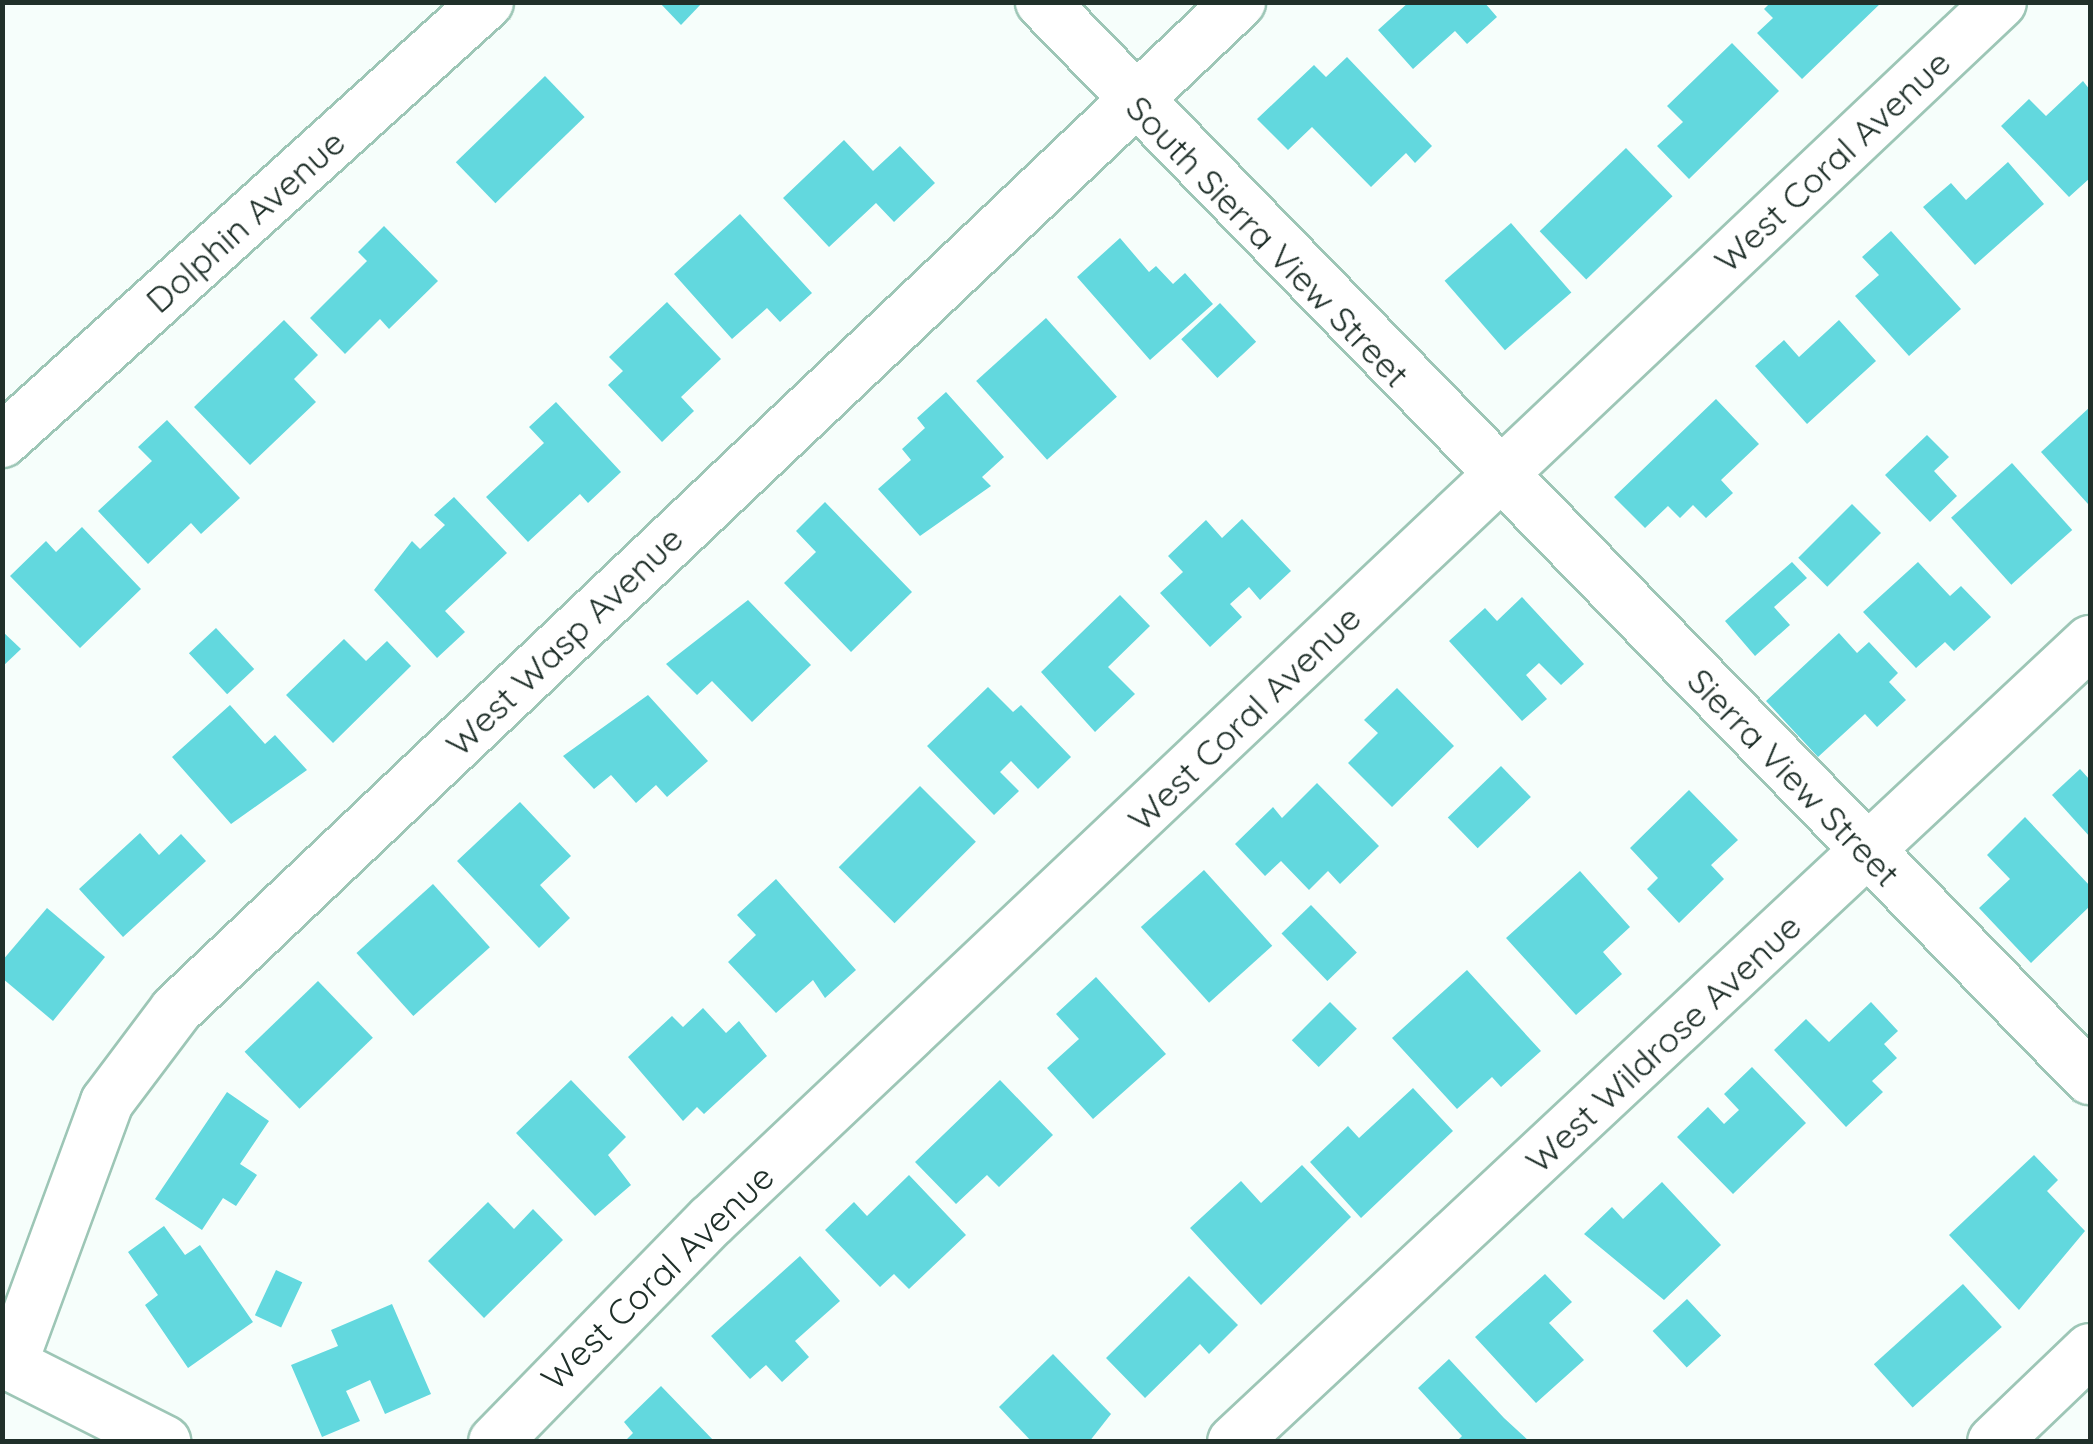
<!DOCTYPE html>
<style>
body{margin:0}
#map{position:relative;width:2093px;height:1444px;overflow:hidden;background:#f6fefb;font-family:Quicksand,sans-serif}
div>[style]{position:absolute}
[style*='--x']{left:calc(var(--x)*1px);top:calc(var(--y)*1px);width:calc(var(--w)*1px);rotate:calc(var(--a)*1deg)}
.building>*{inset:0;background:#62d8de;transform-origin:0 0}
.roads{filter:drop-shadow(2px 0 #9dc6b6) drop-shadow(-2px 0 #9dc6b6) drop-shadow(0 2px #9dc6b6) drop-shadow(0 -2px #9dc6b6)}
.minor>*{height:52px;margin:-26px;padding:0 26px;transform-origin:26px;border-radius:26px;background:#fff}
span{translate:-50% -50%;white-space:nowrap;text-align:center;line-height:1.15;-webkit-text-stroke:10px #fff;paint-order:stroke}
.street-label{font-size:35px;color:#20302a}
.frame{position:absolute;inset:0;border:5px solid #20302a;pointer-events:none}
</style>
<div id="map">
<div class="building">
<i style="clip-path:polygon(659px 2px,703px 2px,681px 25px)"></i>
<i style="clip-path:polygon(1409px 2px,1484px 2px,1497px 17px,1467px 44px,1455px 31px,1413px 69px,1378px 30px)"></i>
<i style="clip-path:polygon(1771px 2px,1882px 2px,1802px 79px,1757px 33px,1773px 18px,1764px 9px)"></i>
<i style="clip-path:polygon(1732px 43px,1779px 91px,1689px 179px,1657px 146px,1683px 122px,1667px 106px)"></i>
<i style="clip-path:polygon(1347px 57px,1432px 146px,1415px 163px,1406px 153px,1371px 187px,1312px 127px,1288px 150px,1257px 119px,1314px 65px,1326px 77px)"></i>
<i style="left:545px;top:76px;width:57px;height:124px;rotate:46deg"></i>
<i style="clip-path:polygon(2083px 81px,2090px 90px,2090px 178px,2069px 197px,2001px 126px,2029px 99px,2046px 116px)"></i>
<i style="clip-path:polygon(844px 140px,873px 171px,900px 146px,935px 183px,894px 222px,876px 203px,829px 247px,783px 198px)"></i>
<i style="left:1626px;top:148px;width:67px;height:120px;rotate:46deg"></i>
<i style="clip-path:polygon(2008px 162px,2044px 204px,1975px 265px,1923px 207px,1951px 183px,1966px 200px)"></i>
<i style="clip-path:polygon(740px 214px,812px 293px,780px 322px,767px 308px,732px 339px,674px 274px)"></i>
<i style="left:1511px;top:223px;width:92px;height:88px;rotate:49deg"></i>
<i style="clip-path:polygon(384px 226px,438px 281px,389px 329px,380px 319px,345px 354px,310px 318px,367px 261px,358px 252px)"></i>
<i style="clip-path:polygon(1891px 231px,1961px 309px,1909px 356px,1855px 296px,1879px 275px,1862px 257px)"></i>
<i style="clip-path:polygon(1120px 238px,1149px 272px,1156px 266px,1173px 284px,1185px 273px,1213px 304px,1150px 360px,1077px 277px)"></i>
<i style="clip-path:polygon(667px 302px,721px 359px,681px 397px,694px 411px,662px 442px,608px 385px,623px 371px,609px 357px)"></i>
<i style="left:1220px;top:303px;width:53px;height:53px;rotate:47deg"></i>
<i style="left:1046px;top:318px;width:106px;height:94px;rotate:48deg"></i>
<i style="clip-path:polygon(284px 320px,318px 355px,294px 379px,316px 402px,250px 465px,194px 407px)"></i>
<i style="clip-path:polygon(1839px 320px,1876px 361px,1807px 424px,1755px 366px,1784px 340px,1799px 357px)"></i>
<i style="clip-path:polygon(946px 392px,1004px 457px,982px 477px,991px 486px,920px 536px,878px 489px,911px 460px,902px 449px,925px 428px,917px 418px)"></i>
<i style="clip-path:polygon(1716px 399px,1759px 444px,1721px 480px,1733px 493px,1706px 518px,1693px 505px,1680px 518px,1668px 506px,1645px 528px,1614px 497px)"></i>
<i style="clip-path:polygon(556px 402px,621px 472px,588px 503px,580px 494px,528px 542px,486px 497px,544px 443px,529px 427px)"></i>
<i style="clip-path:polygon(2090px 407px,2090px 501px,2088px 504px,2041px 452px)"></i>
<i style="clip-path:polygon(167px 420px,240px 498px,201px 534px,191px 523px,148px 564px,98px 511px,152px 461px,138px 447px)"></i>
<i style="clip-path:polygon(1927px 435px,1949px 457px,1934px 471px,1957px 496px,1930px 522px,1885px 475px)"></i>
<i style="left:2012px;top:463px;width:90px;height:82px;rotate:48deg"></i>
<i style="clip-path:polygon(454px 497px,507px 553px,445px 611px,465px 632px,437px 658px,374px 590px,412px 541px,420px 549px,445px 525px,434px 515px)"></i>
<i style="clip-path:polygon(825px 502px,912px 592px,851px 652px,784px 583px,816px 552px,796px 531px)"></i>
<i style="left:1852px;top:504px;width:41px;height:76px;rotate:45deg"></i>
<i style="clip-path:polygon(1242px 519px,1291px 571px,1260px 600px,1249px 587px,1230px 604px,1242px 617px,1210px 647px,1160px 593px,1183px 572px,1168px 556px,1206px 520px,1222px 538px)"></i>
<i style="clip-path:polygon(82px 527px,141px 589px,80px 648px,10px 576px,46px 541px,56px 552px)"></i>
<i style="clip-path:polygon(1792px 562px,1807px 578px,1774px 607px,1790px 625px,1755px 656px,1725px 621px)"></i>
<i style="clip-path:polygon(1918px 562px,1950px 596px,1961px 586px,1991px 617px,1954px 651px,1945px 642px,1916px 668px,1863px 612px)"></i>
<i style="clip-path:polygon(1120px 595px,1150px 626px,1108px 667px,1135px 694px,1095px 732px,1041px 672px)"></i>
<i style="clip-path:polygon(1522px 597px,1584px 664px,1561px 685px,1539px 663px,1526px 675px,1547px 699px,1522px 721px,1449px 641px,1485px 608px,1497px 621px)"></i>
<i style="clip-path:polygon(748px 600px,811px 665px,752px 722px,712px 681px,697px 695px,666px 664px)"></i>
<i style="left:216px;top:628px;width:56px;height:37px;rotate:47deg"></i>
<i style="clip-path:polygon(2px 631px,21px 649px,2px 667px)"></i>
<i style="clip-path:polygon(1839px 633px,1857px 653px,1869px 642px,1898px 673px,1889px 682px,1906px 700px,1877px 727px,1865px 714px,1818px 757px,1766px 701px)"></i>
<i style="clip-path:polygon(344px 639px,366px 661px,387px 641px,411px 666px,333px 743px,286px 695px)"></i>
<i style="clip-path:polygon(988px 687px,1013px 712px,1021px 705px,1071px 757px,1038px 789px,1011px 761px,1000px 772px,1019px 791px,994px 815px,927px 746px)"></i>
<i style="clip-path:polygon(1397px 688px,1454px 746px,1392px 807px,1348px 763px,1378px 733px,1364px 720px)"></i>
<i style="clip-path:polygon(648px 695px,708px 761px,667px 797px,656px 785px,636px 803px,611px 775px,594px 789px,563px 756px)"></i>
<i style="clip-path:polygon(230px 705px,265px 744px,275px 735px,307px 770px,231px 824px,172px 757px)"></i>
<i style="left:1501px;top:766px;width:43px;height:74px;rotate:46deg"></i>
<i style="clip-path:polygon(2080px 769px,2090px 780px,2090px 837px,2052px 795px)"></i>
<i style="clip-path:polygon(1317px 783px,1379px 846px,1340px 884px,1328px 871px,1309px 890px,1281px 861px,1265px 876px,1235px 844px,1273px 807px,1282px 818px)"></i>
<i style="left:920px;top:786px;width:79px;height:115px;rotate:45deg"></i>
<i style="clip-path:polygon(1689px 790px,1738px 840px,1711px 865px,1724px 879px,1679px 923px,1647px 889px,1658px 878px,1630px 848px)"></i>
<i style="clip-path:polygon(520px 802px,571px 856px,540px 885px,570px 918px,539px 948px,457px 861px)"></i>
<i style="clip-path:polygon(2025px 817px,2090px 886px,2090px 906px,2031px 963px,1979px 908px,2010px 879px,1987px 855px)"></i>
<i style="clip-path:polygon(140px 833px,159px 855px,181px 834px,206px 861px,123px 937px,79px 889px)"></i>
<i style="left:1204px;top:870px;width:102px;height:85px;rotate:48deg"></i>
<i style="clip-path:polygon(1580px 871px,1630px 927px,1603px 952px,1622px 974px,1576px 1015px,1506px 938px)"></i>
<i style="clip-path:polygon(776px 879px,856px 970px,825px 998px,813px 980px,776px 1013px,728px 962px,756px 935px,737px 915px)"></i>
<i style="left:433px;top:884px;width:85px;height:103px;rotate:48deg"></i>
<i style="left:1311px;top:905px;width:66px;height:41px;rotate:46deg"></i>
<i style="clip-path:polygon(47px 908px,105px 957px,53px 1021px,2px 978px,2px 961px)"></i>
<i style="clip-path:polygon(1467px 970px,1541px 1051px,1501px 1087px,1492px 1077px,1457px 1109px,1392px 1038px)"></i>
<i style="clip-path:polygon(1096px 977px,1166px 1054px,1093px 1119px,1047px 1068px,1079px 1039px,1056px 1014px)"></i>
<i style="left:318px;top:981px;width:79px;height:102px;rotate:46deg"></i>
<i style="left:1330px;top:1002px;width:38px;height:54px;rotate:45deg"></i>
<i style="clip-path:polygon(1871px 1002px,1898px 1031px,1884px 1044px,1897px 1058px,1872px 1081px,1883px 1092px,1846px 1127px,1774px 1050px,1806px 1019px,1829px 1042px)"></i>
<i style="clip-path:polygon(703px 1008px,726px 1033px,739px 1021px,767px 1056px,704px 1114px,697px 1107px,683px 1121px,628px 1057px,672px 1016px,683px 1027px)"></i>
<i style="clip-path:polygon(1752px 1067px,1806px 1123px,1733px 1194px,1677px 1137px,1708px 1107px,1724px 1124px,1739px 1110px,1724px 1094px)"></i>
<i style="clip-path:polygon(571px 1080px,626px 1137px,608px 1155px,631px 1185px,595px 1216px,516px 1133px)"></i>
<i style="clip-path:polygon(1000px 1080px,1053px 1135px,999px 1187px,987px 1175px,956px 1204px,915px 1162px)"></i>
<i style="clip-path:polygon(1413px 1088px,1453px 1131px,1361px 1218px,1310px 1162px,1348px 1126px,1359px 1138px)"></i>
<i style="clip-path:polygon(227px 1092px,269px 1121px,240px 1164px,257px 1175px,236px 1206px,223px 1198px,202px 1230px,155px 1199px)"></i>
<i style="clip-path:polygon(2034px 1155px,2058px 1180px,2047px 1191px,2085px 1231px,2019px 1310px,1949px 1235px)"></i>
<i style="clip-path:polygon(1302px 1165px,1351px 1217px,1261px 1305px,1190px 1228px,1241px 1181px,1261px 1203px)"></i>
<i style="clip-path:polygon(909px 1175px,966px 1235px,909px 1289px,894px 1274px,880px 1287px,825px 1230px,854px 1202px,867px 1216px)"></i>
<i style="clip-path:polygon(1662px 1182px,1721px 1245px,1664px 1300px,1584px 1234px,1612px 1207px,1623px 1219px)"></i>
<i style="clip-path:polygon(488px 1202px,514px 1229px,533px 1209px,563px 1240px,484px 1318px,428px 1261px)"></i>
<i style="clip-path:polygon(164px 1226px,185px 1255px,200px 1245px,253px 1322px,188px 1368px,145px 1305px,158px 1295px,128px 1252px)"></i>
<i style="clip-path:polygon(800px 1256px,840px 1301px,795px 1341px,809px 1357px,782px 1382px,766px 1365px,750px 1379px,711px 1336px)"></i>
<i style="left:276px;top:1270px;width:29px;height:50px;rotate:25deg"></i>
<i style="clip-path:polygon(1545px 1274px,1572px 1302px,1549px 1323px,1584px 1360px,1536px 1403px,1475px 1337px)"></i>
<i style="clip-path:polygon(1189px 1276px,1238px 1325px,1209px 1354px,1200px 1344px,1145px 1398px,1106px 1358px)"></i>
<i style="left:1963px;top:1284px;width:58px;height:120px;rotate:48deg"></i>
<i style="left:1687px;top:1299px;width:50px;height:47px;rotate:47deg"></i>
<i style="clip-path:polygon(392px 1304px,431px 1394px,385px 1414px,370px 1380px,346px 1391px,360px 1421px,322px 1437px,291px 1365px,338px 1346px,331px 1330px)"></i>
<i style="clip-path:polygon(1053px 1354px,1111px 1414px,1089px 1442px,1032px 1442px,999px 1407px)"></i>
<i style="clip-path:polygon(1449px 1359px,1504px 1418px,1530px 1442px,1456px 1442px,1462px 1436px,1418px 1388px)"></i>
<i style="clip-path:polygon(661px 1386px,715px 1442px,624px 1442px,633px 1433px,624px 1422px)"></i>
</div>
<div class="roads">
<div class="minor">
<i style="--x:1042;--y:2;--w:1502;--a:45.76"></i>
<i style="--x:2;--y:441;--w:654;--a:-42.15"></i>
<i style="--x:2;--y:1360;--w:182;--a:26.8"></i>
<i style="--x:11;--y:1363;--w:278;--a:-69.8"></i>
<i style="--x:107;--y:1102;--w:115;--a:-53.1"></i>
<i style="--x:176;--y:1010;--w:1465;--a:-43.48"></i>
<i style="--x:495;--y:1442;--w:309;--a:-45.7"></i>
<i style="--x:711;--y:1221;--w:1774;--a:-43.4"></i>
<i style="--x:1234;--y:1442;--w:1172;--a:-43.06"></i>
<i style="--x:1994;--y:1442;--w:133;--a:-43.8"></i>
</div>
</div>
<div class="street-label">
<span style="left:1832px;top:161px;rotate:-43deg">West Coral Avenue</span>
<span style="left:245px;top:221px;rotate:-42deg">Dolphin Avenue</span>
<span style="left:1268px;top:241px;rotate:46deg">South Sierra View Street</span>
<span style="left:564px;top:641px;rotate:-44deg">West Wasp Avenue</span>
<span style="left:1244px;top:718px;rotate:-44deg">West Coral Avenue</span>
<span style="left:1794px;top:777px;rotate:46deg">Sierra View Street</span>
<span style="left:1663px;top:1043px;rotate:-43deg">West Wildrose Avenue</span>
<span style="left:657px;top:1277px;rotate:-44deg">West Coral Avenue</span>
</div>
<div class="frame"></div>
</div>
